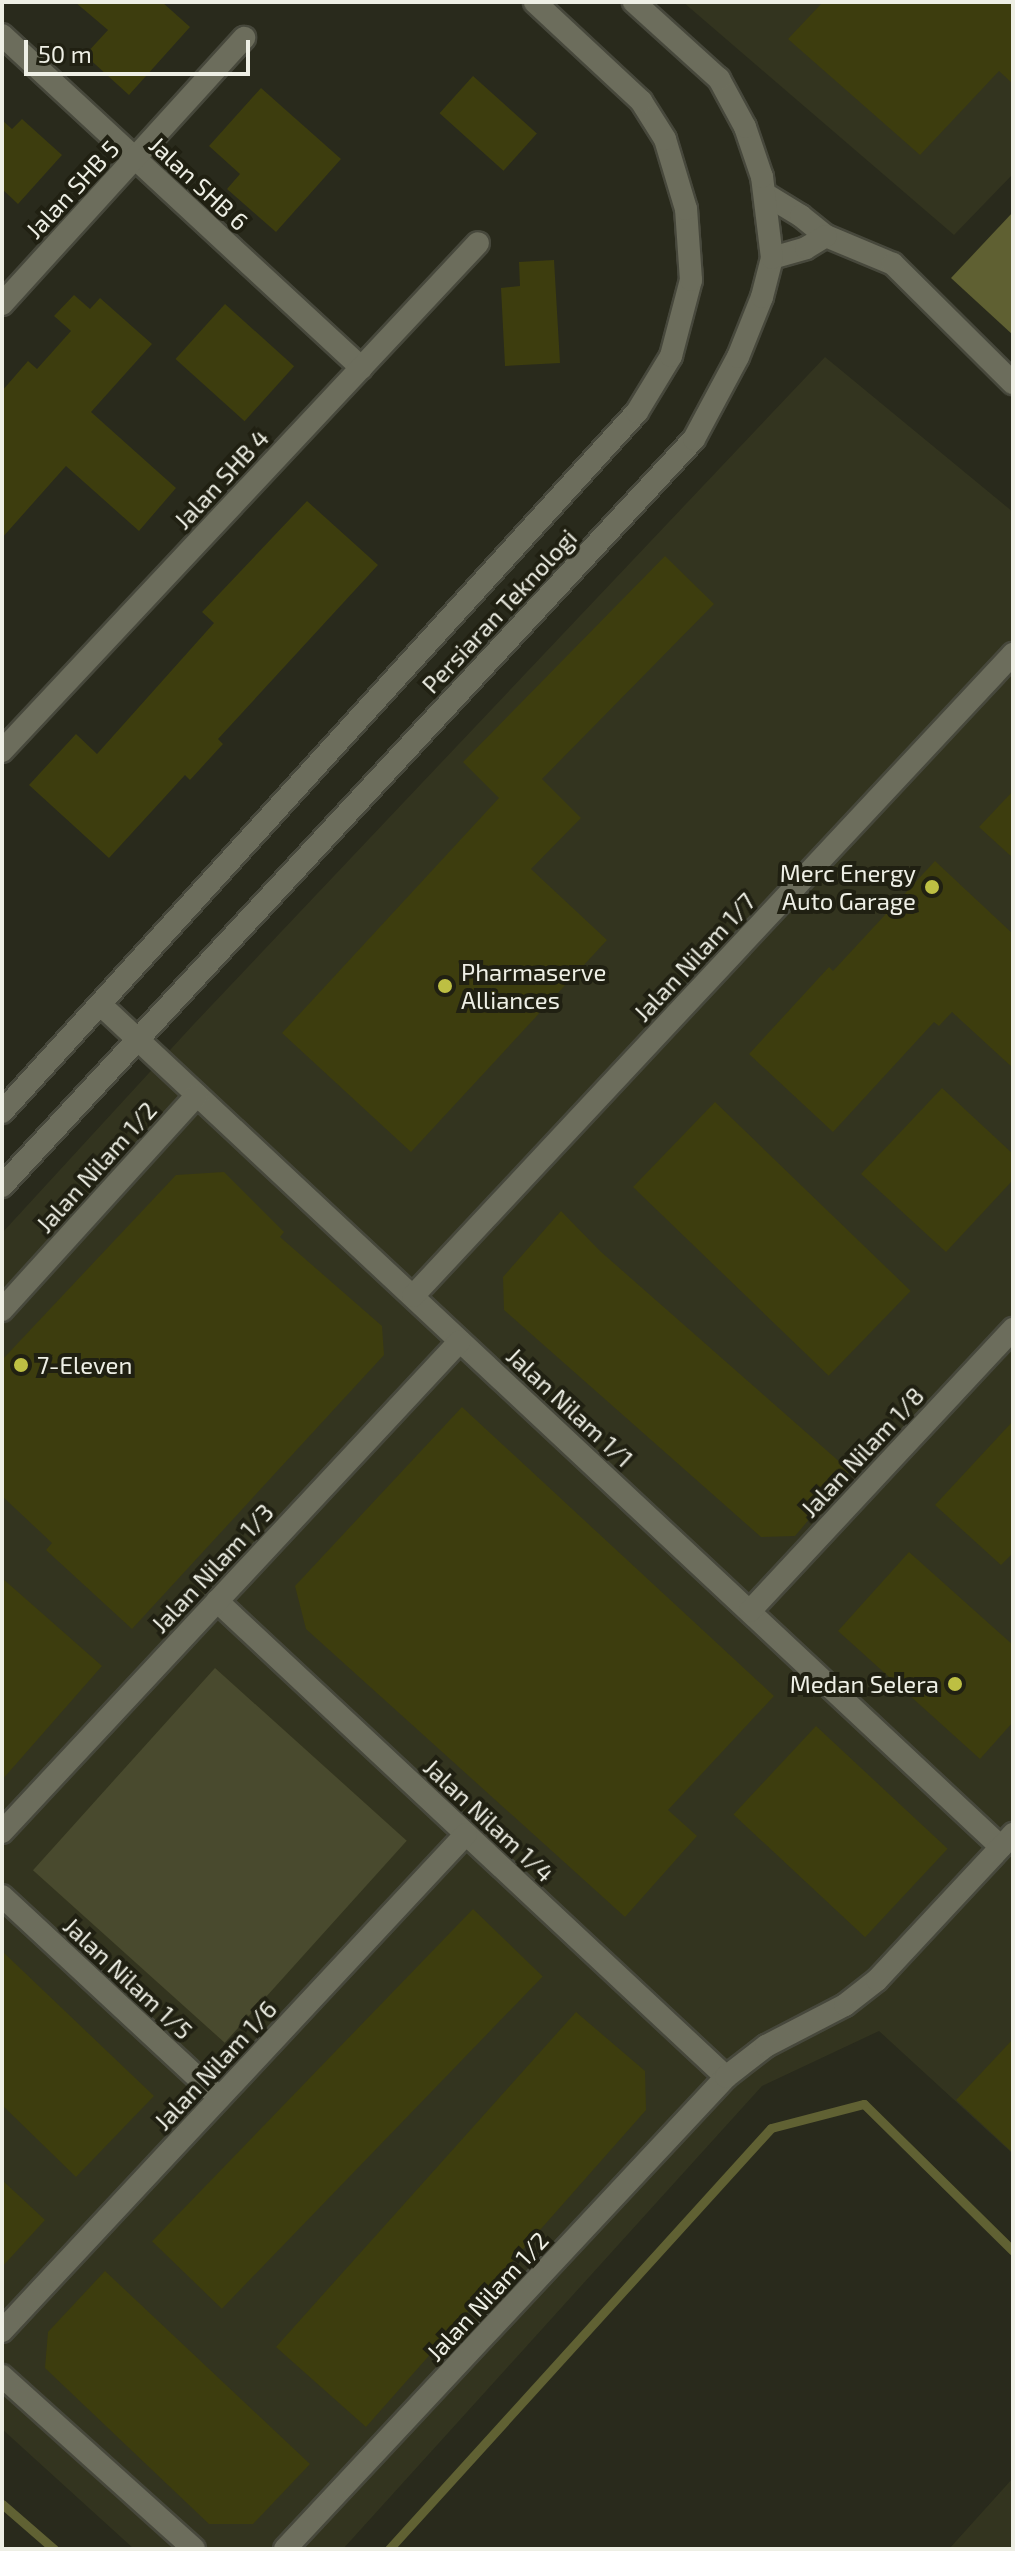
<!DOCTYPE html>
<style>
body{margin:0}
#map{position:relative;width:1015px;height:2551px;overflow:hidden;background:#292a1c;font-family:"Exo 2",sans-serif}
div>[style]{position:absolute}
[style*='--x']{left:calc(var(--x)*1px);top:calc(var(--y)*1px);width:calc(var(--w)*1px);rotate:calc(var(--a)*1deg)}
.built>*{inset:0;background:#33341f}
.green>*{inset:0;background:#494a2e;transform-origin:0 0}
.forest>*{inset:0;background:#5f6032}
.stream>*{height:9px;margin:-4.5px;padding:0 4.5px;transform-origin:4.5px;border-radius:4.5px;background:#606133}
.building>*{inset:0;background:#3d3d0e;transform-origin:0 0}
.roads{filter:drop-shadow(2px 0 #47483c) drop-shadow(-2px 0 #47483c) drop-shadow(0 2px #47483c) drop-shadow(0 -2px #47483c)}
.minor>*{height:22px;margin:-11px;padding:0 11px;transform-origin:11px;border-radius:11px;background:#6c6d5c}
.secondary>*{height:22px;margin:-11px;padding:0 11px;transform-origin:11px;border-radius:11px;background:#6c6d5c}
.dots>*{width:22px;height:22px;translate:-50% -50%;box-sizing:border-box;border:4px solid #202012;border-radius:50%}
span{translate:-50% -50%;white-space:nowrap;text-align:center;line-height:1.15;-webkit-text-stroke:8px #202012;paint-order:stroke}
.street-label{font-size:24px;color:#eeefe5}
.poi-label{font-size:24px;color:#eeefe5}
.right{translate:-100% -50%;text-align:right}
.left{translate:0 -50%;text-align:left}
.frame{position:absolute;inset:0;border:4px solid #eeefe5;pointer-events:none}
.scale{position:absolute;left:24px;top:40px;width:226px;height:36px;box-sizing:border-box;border:4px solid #eeefe5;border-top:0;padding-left:10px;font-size:24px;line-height:28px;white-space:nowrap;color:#eeefe5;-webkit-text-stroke:6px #202012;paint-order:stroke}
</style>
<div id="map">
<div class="built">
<i style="clip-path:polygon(683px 2px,1013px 2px,1013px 174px,954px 235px)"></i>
<i style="clip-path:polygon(825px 357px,1013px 512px,1013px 2154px,879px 2031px,762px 2086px,343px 2549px,134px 2549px,2px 2429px,2px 1233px,193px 1025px)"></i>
<i style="clip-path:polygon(1013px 2478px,1013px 2549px,949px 2549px)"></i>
</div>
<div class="green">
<i style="left:215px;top:1668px;width:258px;height:272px;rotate:42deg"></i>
</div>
<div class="forest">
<i style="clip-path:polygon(1013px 212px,1013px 335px,951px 278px)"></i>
</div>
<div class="stream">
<i style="--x:2;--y:2504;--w:69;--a:40.9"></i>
<i style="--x:389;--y:2549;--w:568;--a:-47.78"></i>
<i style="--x:771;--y:2128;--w:96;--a:-14.5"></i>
<i style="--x:864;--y:2104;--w:209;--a:44.6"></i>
</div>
<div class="building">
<i style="clip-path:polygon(75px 2px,162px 2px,190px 27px,129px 95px,85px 55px,108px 30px)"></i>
<i style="clip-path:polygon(823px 2px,1013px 2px,1013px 84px,999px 71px,920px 155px,788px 39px)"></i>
<i style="left:473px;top:76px;width:86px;height:50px;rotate:42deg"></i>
<i style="clip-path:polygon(261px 88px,341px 159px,276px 232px,227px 189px,240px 174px,209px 146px)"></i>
<i style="clip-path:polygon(22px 119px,62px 155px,18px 204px,2px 189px,2px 120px,12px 129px)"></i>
<i style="clip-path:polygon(554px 260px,560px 363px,505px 366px,501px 288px,520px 286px,519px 262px)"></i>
<i style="clip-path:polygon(74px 295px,90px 309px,100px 298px,152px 344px,91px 412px,176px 488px,139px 531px,66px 466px,2px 538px,2px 391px,28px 361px,37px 369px,71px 331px,54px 316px)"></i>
<i style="left:225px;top:304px;width:93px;height:74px;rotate:42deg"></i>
<i style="clip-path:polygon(307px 501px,378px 565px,218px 739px,223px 744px,190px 780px,185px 775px,109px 858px,29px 785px,76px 734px,97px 754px,214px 623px,202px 612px)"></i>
<i style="clip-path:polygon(665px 556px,714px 604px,542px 779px,581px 818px,531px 869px,607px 940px,411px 1152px,282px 1033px,499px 798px,463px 762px)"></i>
<i style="clip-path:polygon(1013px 791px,1013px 858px,979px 827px)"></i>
<i style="clip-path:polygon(935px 861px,1013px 934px,1013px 1068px,952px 1012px,939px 1026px,934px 1022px,833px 1132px,749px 1054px,829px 967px,833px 971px)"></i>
<i style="clip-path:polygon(942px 1088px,1013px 1154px,1013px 1180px,946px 1252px,861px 1174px)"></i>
<i style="left:715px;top:1102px;width:272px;height:118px;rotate:44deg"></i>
<i style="clip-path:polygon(224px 1172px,284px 1232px,280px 1237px,382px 1326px,384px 1355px,132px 1629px,46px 1550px,52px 1543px,2px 1496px,2px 1360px,176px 1175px)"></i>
<i style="clip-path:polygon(561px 1211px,600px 1251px,850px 1471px,795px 1536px,761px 1537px,504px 1310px,503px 1277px)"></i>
<i style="clip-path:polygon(462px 1407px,774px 1696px,668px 1810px,697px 1836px,625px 1917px,306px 1629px,295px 1586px)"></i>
<i style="clip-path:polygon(1013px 1421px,1013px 1553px,1001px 1565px,935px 1505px)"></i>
<i style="clip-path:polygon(909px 1552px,1013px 1645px,1013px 1722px,980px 1759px,838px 1631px)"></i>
<i style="clip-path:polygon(2px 1578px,102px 1666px,2px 1780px)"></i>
<i style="left:816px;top:1726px;width:180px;height:121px;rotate:43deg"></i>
<i style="left:473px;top:1909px;width:97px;height:462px;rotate:44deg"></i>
<i style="clip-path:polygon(2px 1951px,154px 2096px,76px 2177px,2px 2105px)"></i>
<i style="clip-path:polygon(576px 2012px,645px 2071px,646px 2110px,366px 2427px,276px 2347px)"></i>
<i style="clip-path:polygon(1013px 2039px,1013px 2153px,956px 2100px)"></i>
<i style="clip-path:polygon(2px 2180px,45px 2220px,2px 2267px)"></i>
<i style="clip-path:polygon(105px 2271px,310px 2464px,253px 2524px,209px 2524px,45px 2368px,48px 2332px)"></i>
</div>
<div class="roads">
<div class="minor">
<i style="--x:2;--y:35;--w:490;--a:42.8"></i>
<i style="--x:765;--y:194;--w:42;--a:31.4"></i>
<i style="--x:801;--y:216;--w:32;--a:39"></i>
<i style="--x:826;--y:236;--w:73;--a:22.7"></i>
<i style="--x:893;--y:264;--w:169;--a:44.8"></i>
<i style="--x:772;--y:258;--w:35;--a:-16"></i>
<i style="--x:806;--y:248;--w:23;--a:-31"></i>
<i style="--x:2;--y:304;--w:360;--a:-47.7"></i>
<i style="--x:2;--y:751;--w:696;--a:-46.86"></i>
<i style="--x:102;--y:1006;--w:1231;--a:43.09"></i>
<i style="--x:413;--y:1296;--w:879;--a:-46.94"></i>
<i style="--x:2;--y:1310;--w:290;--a:-47.8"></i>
<i style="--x:217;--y:1601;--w:697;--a:43.08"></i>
<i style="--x:750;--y:1611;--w:386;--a:-47"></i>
<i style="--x:2;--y:1832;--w:671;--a:-46.99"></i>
<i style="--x:2;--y:1896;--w:296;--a:42.9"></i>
<i style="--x:2;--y:2331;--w:680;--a:-46.97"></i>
<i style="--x:2;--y:2376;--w:258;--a:42"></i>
<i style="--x:285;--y:2549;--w:646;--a:-46.94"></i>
<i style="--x:726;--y:2077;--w:51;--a:-37.8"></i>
<i style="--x:766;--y:2046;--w:89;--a:-27.4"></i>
<i style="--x:845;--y:2005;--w:41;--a:-38"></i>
<i style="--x:877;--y:1980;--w:200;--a:-47"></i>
</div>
<div class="secondary">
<i style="--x:2;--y:1112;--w:945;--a:-47.79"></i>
<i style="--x:637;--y:412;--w:66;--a:-58.7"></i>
<i style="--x:671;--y:356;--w:79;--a:-75.3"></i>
<i style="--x:691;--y:280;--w:71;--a:-94"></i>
<i style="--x:686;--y:209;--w:73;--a:-106.7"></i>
<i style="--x:665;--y:139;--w:45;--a:-122.3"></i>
<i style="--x:641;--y:101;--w:145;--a:-137"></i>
<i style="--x:2;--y:1186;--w:1018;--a:-47.19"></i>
<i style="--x:694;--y:439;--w:93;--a:-61.8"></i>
<i style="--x:738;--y:357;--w:65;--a:-68.2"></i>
<i style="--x:762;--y:297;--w:40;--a:-75.6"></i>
<i style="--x:772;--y:258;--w:82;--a:-97"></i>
<i style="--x:762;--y:177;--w:53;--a:-108.8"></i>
<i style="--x:745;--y:127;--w:55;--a:-118.4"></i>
<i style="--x:719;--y:79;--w:115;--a:-137.8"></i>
</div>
</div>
<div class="dots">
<i style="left:932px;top:887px;background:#bdbf43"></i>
<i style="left:445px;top:986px;background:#bdbf43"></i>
<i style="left:21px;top:1365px;background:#bdbf43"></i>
<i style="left:955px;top:1684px;background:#bdbf43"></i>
</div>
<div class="street-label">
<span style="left:199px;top:183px;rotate:43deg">Jalan SHB 6</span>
<span style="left:72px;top:189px;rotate:-47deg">Jalan SHB 5</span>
<span style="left:221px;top:479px;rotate:-47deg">Jalan SHB 4</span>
<span style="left:499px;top:611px;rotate:-47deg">Persiaran Teknologi</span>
<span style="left:694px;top:957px;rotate:-47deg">Jalan Nilam 1/7</span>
<span style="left:96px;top:1167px;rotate:-48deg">Jalan Nilam 1/2</span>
<span style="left:570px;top:1407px;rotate:43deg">Jalan Nilam 1/1</span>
<span style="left:862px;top:1452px;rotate:-47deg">Jalan Nilam 1/8</span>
<span style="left:212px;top:1568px;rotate:-47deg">Jalan Nilam 1/3</span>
<span style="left:489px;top:1820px;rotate:43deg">Jalan Nilam 1/4</span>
<span style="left:128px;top:1978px;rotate:43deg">Jalan Nilam 1/5</span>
<span style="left:215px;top:2065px;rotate:-47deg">Jalan Nilam 1/6</span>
<span style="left:487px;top:2296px;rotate:-47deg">Jalan Nilam 1/2</span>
</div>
<div class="poi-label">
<span class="right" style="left:916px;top:887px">Merc Energy<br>Auto Garage</span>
<span class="left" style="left:461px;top:986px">Pharmaserve<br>Alliances</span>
<span class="left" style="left:37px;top:1365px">7-Eleven</span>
<span class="right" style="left:939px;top:1684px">Medan Selera</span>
</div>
<div class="frame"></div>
<div class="scale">50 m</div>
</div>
